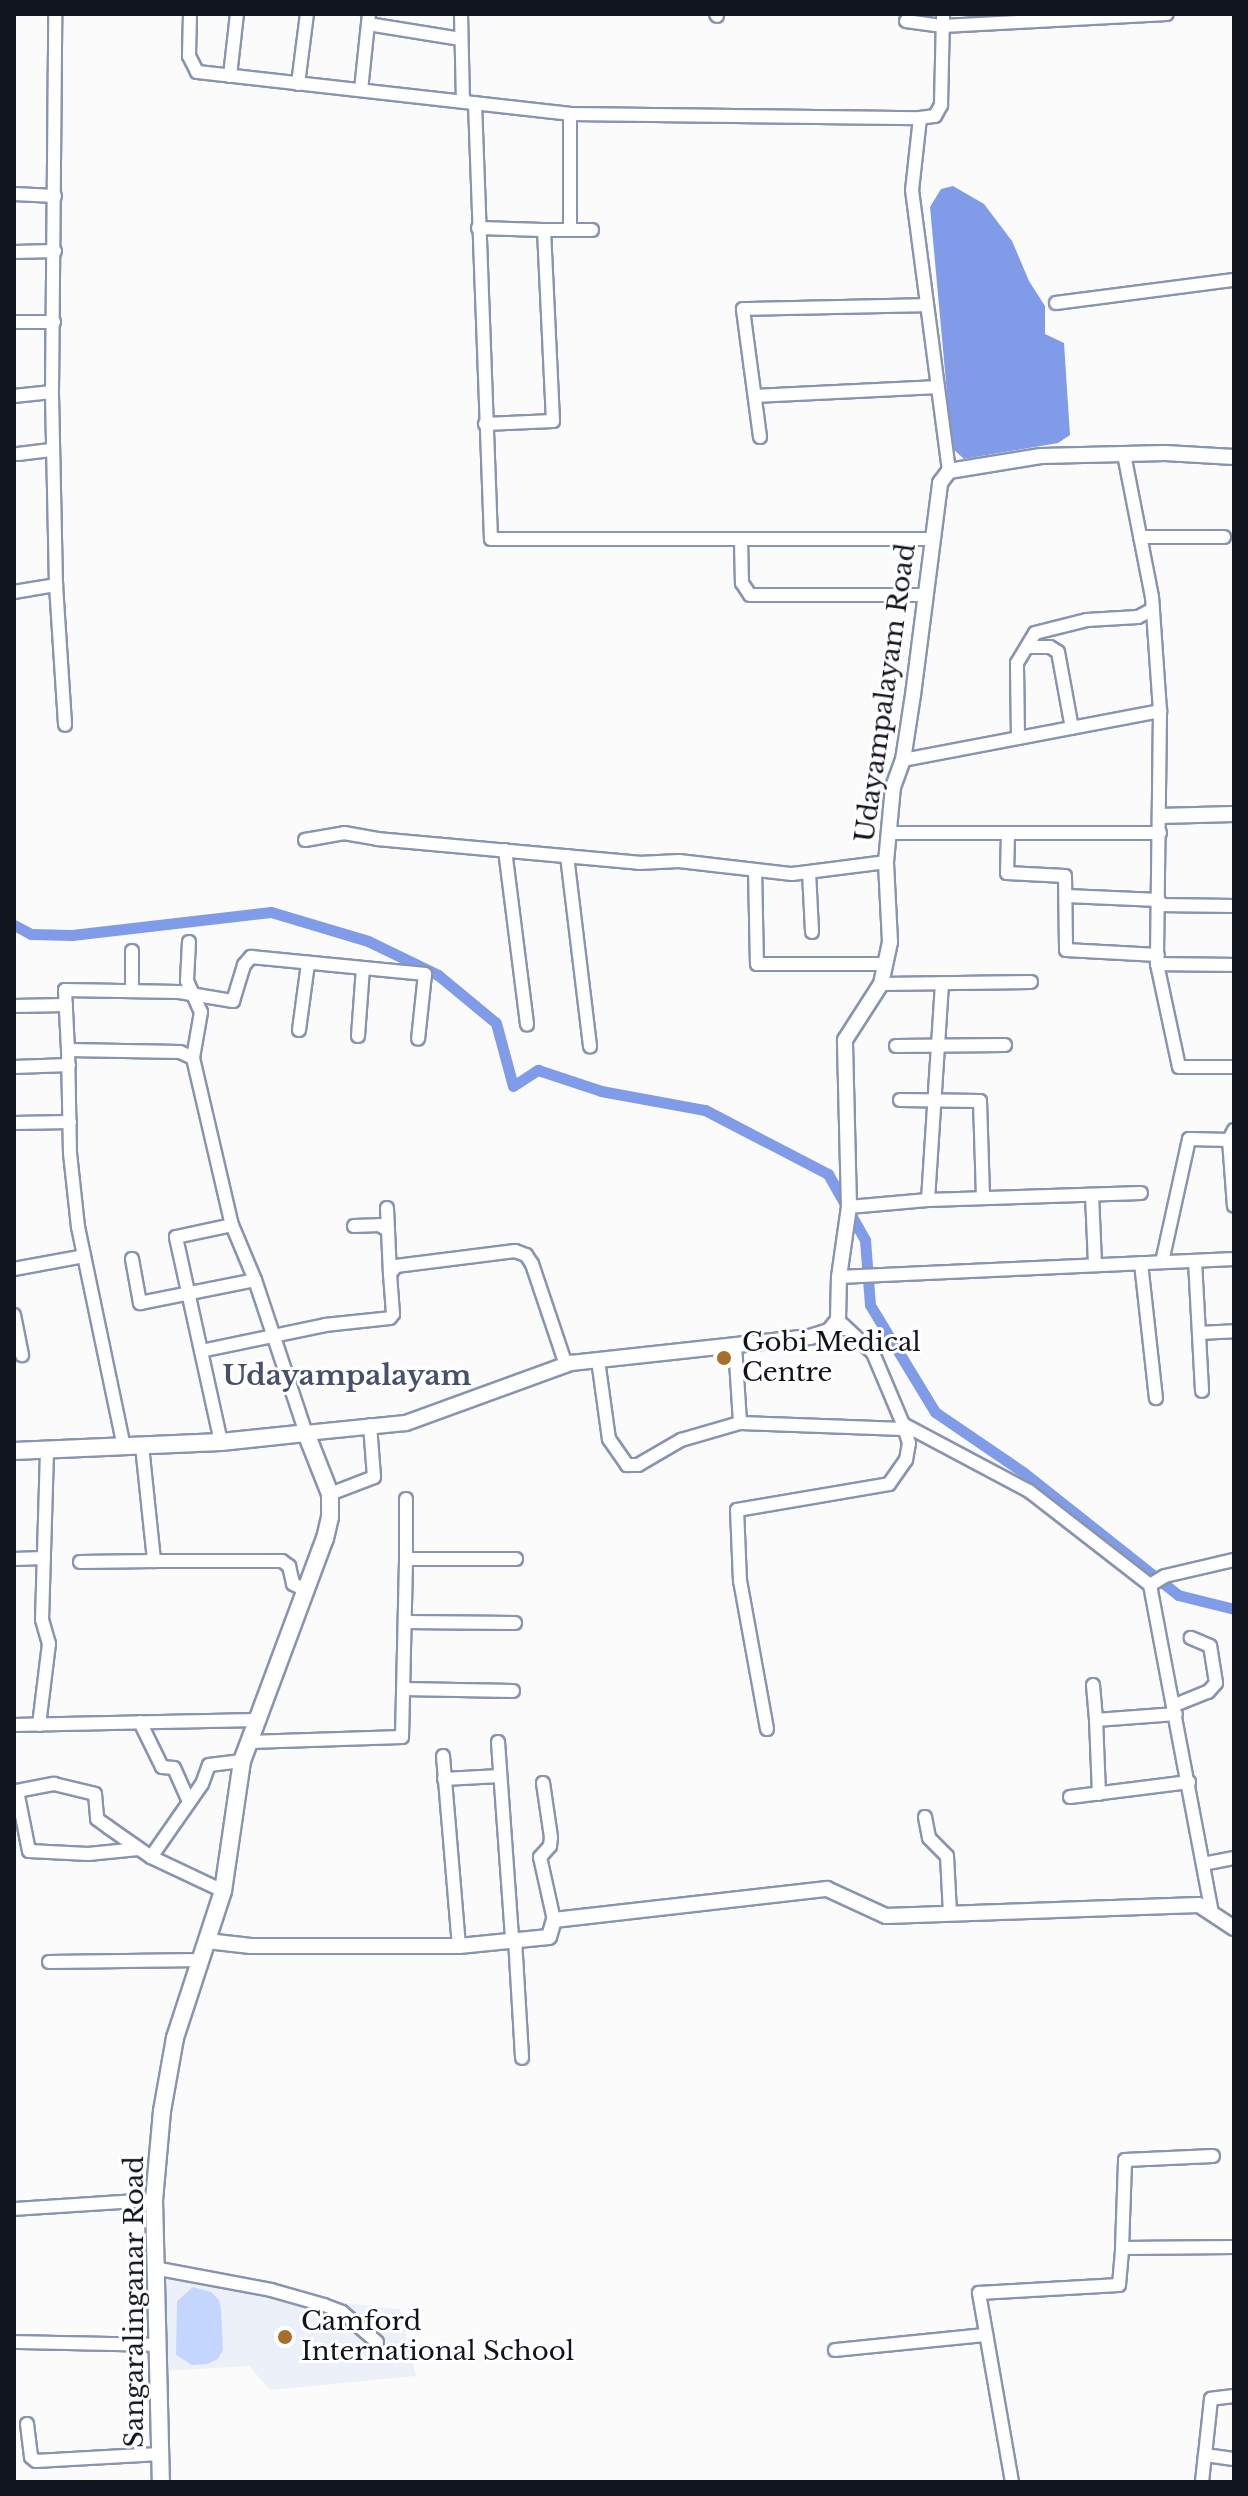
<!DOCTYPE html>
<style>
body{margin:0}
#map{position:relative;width:1248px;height:2496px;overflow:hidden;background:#fbfbfb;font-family:"Libre Baskerville",serif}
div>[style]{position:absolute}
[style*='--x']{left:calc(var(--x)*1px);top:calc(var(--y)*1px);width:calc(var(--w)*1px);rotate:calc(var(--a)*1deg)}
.built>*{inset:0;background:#ecf0f8}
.green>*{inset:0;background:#c5d6fe}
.water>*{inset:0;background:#809ce9}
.canal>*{height:11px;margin:-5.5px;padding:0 5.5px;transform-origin:5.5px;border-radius:5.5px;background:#809ce9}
.roads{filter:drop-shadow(2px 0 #8994b0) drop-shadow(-2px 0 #8994b0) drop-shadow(0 2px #8994b0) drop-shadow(0 -2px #8994b0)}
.minor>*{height:12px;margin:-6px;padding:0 6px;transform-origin:6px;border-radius:6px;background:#fff}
.tertiary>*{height:14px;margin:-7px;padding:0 7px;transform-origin:7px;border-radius:7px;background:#fff}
.secondary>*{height:16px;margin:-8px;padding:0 8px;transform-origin:8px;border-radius:8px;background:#fff}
.dots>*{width:22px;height:22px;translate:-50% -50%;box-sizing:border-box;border:4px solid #fff;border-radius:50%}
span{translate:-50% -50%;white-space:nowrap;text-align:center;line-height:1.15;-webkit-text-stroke:6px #fff;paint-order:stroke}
.street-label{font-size:26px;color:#10141e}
.poi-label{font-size:26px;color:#10141e}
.left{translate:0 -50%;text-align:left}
.neighbourhood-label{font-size:28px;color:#465069;font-weight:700}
.frame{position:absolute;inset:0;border:16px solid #10141e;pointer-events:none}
</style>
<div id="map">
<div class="built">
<i style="clip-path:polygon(161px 2277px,264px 2294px,400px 2309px,416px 2376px,270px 2390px,249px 2366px,164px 2371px)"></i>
</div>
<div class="green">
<i style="clip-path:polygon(193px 2287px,211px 2292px,219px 2300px,221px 2309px,223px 2350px,218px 2359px,207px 2364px,192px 2365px,176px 2355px,177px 2301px)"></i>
</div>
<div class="water">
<i style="clip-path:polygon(953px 186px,984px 204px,1012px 241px,1029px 281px,1045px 306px,1045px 334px,1064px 343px,1070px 435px,1058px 443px,964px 459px,952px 448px,930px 207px,941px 189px)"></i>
</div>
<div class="canal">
<i style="--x:14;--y:925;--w:19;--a:28"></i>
<i style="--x:31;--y:934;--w:41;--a:1.4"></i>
<i style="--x:72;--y:935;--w:200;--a:-6.6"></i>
<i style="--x:271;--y:912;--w:101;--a:16.6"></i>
<i style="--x:368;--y:941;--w:78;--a:25.9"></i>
<i style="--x:438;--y:975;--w:75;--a:39.6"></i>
<i style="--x:496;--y:1023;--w:65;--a:74.9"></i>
<i style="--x:513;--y:1086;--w:30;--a:-33"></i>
<i style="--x:538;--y:1070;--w:66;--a:18.4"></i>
<i style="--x:601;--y:1091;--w:106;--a:10.4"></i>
<i style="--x:705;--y:1110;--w:139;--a:27.5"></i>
<i style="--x:828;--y:1174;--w:76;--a:60.7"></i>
<i style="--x:865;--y:1240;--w:65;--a:85.6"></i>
<i style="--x:870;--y:1305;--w:125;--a:58.7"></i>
<i style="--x:935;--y:1412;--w:107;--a:34.3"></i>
<i style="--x:1023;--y:1472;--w:198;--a:38.4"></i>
<i style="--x:1178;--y:1595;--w:58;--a:14"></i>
</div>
<div class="roads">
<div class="minor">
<i style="--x:190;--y:14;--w:42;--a:91.4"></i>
<i style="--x:189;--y:56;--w:18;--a:63"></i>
<i style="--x:197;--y:72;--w:375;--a:6.4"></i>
<i style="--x:570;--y:114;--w:350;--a:0.7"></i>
<i style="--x:920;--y:118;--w:15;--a:-8"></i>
<i style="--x:935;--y:116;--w:13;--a:-61"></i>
<i style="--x:941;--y:105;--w:91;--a:-88.7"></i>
<i style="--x:461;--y:14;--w:87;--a:88.7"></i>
<i style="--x:716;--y:14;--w:2;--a:63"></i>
<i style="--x:906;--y:21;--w:37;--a:8"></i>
<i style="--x:943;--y:26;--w:224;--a:-3.1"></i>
<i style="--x:368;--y:24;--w:94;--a:9.2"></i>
<i style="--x:230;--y:76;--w:62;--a:-83.6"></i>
<i style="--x:298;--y:84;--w:71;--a:-82.7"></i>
<i style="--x:361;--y:90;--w:76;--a:-84"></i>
<i style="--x:475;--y:103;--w:436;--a:87.9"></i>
<i style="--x:491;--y:539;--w:442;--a:0"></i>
<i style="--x:570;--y:114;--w:116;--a:90"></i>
<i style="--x:920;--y:118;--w:72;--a:96.3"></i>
<i style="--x:912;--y:190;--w:283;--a:82.5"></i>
<i style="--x:14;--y:194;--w:41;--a:2.8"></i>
<i style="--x:478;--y:228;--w:66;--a:1.7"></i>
<i style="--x:14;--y:252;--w:41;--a:-1.4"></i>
<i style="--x:1056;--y:303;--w:179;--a:-7.4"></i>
<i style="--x:14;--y:322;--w:40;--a:0"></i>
<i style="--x:14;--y:396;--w:38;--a:-6"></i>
<i style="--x:755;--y:396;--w:183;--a:-2.8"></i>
<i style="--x:485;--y:424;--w:68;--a:-2.5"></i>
<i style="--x:553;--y:421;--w:191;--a:-92.7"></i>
<i style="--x:544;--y:230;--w:48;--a:0"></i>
<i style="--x:760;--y:437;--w:129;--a:-97.6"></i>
<i style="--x:743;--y:309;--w:184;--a:-1.2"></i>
<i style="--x:18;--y:454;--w:35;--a:-7"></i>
<i style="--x:1140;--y:537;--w:84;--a:0"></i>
<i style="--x:741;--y:540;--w:43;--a:88.7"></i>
<i style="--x:742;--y:583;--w:14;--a:56"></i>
<i style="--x:750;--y:595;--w:176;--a:0"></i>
<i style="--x:56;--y:585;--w:140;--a:86.3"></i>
<i style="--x:14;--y:592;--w:43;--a:-9.5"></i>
<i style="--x:56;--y:585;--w:193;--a:-91.2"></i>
<i style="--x:52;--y:392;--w:378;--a:-89.5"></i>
<i style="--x:1027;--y:647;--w:23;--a:0"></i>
<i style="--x:1050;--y:647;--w:9;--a:32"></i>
<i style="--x:1058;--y:652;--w:77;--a:79.6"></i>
<i style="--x:1160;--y:711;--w:253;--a:90.7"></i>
<i style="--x:1157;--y:964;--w:77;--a:0.7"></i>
<i style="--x:1018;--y:738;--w:75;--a:-90.8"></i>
<i style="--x:1017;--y:663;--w:35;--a:-59"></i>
<i style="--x:1035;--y:633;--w:54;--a:-14"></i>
<i style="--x:1087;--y:620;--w:51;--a:-3.4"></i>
<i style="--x:1138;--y:617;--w:17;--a:-28"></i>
<i style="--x:903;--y:760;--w:262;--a:-10.8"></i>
<i style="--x:1160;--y:711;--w:114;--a:-94"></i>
<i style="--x:1152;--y:597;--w:146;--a:-101.1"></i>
<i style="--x:890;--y:833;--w:270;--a:0"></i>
<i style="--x:1008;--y:833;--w:40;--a:91.4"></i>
<i style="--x:1007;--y:873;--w:58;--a:3"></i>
<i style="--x:1065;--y:876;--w:74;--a:89.2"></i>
<i style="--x:1066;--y:950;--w:92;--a:3.1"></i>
<i style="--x:305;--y:840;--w:40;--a:-10"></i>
<i style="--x:344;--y:833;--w:34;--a:10"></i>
<i style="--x:377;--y:839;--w:263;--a:5.2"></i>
<i style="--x:639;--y:863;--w:40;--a:-2.9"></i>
<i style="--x:679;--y:861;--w:114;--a:6.6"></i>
<i style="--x:792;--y:874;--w:95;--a:-7.3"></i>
<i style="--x:505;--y:850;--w:176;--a:82.8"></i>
<i style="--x:567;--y:856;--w:192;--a:83.1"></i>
<i style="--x:755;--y:870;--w:94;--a:88.8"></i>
<i style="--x:757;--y:964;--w:128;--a:0"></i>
<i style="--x:809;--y:872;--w:60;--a:87.1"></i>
<i style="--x:1066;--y:896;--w:93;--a:2.5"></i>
<i style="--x:1159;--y:905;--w:75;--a:0.8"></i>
<i style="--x:189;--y:942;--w:39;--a:93"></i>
<i style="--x:187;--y:981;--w:34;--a:66"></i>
<i style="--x:201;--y:1012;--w:47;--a:99.9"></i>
<i style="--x:193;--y:1058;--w:171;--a:76.9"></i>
<i style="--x:232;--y:1225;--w:60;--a:67.3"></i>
<i style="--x:132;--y:951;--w:40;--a:90"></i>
<i style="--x:1157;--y:964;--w:105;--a:77.9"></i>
<i style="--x:1179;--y:1067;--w:55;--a:0"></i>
<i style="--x:881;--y:984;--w:150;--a:-0.8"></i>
<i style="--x:14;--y:1006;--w:52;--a:-1.1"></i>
<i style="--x:299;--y:1030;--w:68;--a:-82.3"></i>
<i style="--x:358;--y:1036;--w:68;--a:-85.8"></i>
<i style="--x:896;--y:1046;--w:109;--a:-0.5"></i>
<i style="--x:68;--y:1050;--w:60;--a:-92.9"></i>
<i style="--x:65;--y:990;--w:114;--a:1"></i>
<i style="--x:179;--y:992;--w:55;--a:9.5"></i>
<i style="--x:233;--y:1001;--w:38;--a:-73"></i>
<i style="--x:244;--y:965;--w:11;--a:-49"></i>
<i style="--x:251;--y:957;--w:175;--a:5.6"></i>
<i style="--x:425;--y:974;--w:65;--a:96.1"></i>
<i style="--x:14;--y:1067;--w:55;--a:-2.1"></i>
<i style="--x:900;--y:1100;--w:80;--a:0.7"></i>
<i style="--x:980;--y:1101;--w:97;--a:88.2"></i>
<i style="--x:14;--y:1123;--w:56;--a:-1"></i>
<i style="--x:1234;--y:1130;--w:11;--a:117"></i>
<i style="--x:1229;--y:1140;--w:66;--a:85.7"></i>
<i style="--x:1092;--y:1195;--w:70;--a:87.5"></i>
<i style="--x:928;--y:1200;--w:217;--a:-86.3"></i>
<i style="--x:849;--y:1207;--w:79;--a:-5.1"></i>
<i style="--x:928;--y:1200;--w:213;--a:-1.9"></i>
<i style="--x:387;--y:1208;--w:66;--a:87.4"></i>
<i style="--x:354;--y:1226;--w:25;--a:-2"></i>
<i style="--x:379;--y:1225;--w:10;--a:29"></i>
<i style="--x:132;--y:1259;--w:45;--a:79.7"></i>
<i style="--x:140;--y:1303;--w:117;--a:-11.3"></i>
<i style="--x:255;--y:1280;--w:161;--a:71.6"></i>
<i style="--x:1195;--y:1261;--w:130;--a:86.9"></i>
<i style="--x:1162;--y:1262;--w:126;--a:-77.6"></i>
<i style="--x:1189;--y:1139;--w:40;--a:1.4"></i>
<i style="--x:1141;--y:1263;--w:136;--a:83.7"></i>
<i style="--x:14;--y:1269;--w:71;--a:-10.5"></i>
<i style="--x:839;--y:1277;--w:395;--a:-2.6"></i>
<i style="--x:14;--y:1315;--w:41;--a:78.7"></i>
<i style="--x:838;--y:1320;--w:48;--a:43.3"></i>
<i style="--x:873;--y:1353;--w:77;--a:67.1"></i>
<i style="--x:903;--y:1424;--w:143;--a:28"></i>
<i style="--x:1029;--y:1491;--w:153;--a:37.8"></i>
<i style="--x:1150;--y:1585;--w:335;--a:79.3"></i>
<i style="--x:1199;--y:1333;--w:35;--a:-3"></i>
<i style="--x:735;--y:1345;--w:78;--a:86.3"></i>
<i style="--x:740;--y:1423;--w:164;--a:2.1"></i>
<i style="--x:201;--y:1351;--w:127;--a:-11.8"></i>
<i style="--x:325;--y:1325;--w:65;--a:-6.1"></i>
<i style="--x:390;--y:1318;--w:5;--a:-53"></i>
<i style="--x:393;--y:1314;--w:40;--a:-94.3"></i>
<i style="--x:390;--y:1274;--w:10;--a:-53"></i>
<i style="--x:396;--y:1266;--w:120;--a:-7.2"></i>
<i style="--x:515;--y:1251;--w:12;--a:20"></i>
<i style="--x:526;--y:1255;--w:11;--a:56"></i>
<i style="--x:532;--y:1264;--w:107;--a:71.4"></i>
<i style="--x:598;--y:1360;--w:80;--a:82.1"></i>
<i style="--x:609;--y:1439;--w:32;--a:55"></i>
<i style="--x:627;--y:1465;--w:11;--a:0"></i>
<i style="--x:638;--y:1465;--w:50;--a:-30.2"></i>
<i style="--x:681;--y:1440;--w:61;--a:-16.1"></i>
<i style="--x:221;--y:1442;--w:210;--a:-102.4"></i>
<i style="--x:176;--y:1237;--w:57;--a:-12.1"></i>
<i style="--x:142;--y:1446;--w:116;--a:84"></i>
<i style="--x:154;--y:1561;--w:128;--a:0"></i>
<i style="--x:282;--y:1561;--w:9;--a:36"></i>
<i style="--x:289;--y:1566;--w:18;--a:77"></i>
<i style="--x:293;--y:1584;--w:14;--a:25"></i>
<i style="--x:124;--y:1447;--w:225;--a:-101.8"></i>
<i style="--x:78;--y:1227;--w:74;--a:-96.2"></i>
<i style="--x:70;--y:1153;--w:103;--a:-91.1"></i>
<i style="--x:68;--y:1050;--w:112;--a:1"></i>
<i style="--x:180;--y:1052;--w:14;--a:25"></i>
<i style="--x:330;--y:1494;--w:47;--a:-21.1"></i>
<i style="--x:374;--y:1477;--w:52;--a:-94.4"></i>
<i style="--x:406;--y:1499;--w:60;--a:90"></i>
<i style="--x:14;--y:1559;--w:30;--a:-2"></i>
<i style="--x:80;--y:1562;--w:74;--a:-0.8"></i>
<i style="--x:1150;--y:1585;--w:17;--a:-31"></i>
<i style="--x:1165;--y:1576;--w:71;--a:-13.1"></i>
<i style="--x:405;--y:1622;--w:110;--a:0.5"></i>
<i style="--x:1093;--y:1685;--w:35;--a:85"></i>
<i style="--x:403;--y:1689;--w:110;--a:1"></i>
<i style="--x:1175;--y:1705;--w:35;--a:-22"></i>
<i style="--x:1208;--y:1692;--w:12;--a:-48"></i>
<i style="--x:1216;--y:1683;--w:37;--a:-99"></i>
<i style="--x:1210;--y:1646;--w:21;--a:-157"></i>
<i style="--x:140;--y:1722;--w:50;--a:63.9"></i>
<i style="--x:162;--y:1767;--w:12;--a:5"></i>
<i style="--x:174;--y:1768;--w:35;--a:66"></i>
<i style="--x:14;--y:1725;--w:243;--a:-1.2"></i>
<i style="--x:39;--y:1725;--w:82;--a:-83"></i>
<i style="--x:49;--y:1644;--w:25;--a:-106"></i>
<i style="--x:42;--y:1620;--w:170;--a:-88.3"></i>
<i style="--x:767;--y:1729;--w:150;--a:-100.3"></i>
<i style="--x:740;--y:1581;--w:71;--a:-92.4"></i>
<i style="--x:737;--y:1510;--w:154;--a:-9.7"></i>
<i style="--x:889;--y:1484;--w:29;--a:-55"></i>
<i style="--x:906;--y:1460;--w:17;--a:-80"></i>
<i style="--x:909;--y:1443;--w:20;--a:-108"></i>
<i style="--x:249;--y:1742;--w:153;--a:-1.9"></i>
<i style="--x:402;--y:1737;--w:178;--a:-88.7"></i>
<i style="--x:406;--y:1559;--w:110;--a:0"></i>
<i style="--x:498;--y:1742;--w:197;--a:85.9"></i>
<i style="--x:443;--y:1756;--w:191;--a:85.2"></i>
<i style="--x:444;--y:1779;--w:56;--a:-3.1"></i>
<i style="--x:543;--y:1783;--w:55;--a:81.6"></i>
<i style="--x:551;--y:1837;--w:9;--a:96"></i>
<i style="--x:550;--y:1846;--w:15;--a:132"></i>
<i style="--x:540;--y:1857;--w:65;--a:77.5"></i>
<i style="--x:1099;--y:1794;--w:74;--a:-92.3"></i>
<i style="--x:1096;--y:1720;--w:80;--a:-4.3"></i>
<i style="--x:1070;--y:1797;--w:120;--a:-7.2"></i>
<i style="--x:925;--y:1817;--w:21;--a:79"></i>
<i style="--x:929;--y:1838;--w:25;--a:45"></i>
<i style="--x:947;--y:1856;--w:58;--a:87"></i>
<i style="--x:138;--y:1849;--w:50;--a:174.3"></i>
<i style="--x:88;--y:1854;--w:59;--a:-177.1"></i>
<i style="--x:29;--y:1851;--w:61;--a:-101.3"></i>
<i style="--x:17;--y:1791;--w:38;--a:-11"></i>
<i style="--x:54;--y:1784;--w:42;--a:13.7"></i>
<i style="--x:95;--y:1794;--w:25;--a:85"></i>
<i style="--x:97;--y:1819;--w:14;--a:36"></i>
<i style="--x:108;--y:1827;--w:52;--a:34.9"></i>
<i style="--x:151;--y:1857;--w:80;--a:25.3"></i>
<i style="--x:151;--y:1857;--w:89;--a:-55.1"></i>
<i style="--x:202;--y:1784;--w:20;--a:-70"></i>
<i style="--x:209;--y:1765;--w:33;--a:-7"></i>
<i style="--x:1203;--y:1864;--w:32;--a:-11"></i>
<i style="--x:515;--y:1939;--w:119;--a:86.6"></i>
<i style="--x:49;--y:1962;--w:152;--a:-0.8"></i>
<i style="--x:14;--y:2209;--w:140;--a:-3.7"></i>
<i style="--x:1122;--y:2248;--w:88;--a:-88"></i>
<i style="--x:1125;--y:2160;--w:88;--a:-2.6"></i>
<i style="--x:154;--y:2268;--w:119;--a:10.6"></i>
<i style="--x:271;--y:2290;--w:55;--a:15.8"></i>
<i style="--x:324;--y:2305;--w:19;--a:21"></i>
<i style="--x:342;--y:2312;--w:46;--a:40.6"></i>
<i style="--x:14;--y:2342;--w:142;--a:1.2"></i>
<i style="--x:835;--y:2350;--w:152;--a:-5.7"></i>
<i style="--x:1234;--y:2396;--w:23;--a:173"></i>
<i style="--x:1211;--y:2399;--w:56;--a:96.1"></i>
<i style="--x:1205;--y:2455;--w:29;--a:8"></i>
<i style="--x:27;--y:2424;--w:33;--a:83"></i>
<i style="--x:31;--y:2457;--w:6;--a:39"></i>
<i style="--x:36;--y:2461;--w:124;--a:-3.2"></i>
<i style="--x:1012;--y:2482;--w:192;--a:-99.9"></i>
<i style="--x:979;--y:2293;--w:140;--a:-3.3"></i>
<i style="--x:1119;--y:2285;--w:37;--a:-85"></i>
<i style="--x:1122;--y:2248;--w:112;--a:-0.5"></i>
<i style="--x:1202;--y:2482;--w:27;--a:-84"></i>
</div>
<div class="tertiary">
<i style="--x:1160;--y:816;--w:74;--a:-1.5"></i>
<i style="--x:306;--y:1433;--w:100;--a:-5.7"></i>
<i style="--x:406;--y:1423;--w:176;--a:-20"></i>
<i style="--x:571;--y:1363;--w:240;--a:-6.2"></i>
<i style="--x:810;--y:1337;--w:20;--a:-18"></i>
<i style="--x:829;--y:1331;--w:14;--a:-51"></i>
<i style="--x:838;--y:1320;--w:43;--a:-88.7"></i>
<i style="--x:839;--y:1277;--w:71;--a:-81.9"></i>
<i style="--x:849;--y:1207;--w:167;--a:-91.4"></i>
<i style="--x:845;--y:1040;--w:67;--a:-57.3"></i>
<i style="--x:881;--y:984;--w:43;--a:-77.9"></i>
<i style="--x:890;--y:942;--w:80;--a:-92.9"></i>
<i style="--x:886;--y:862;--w:75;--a:-84.7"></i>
<i style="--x:893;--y:787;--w:29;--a:-70"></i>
<i style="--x:903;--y:760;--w:66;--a:-81.3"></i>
<i style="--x:913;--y:695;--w:214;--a:-82.7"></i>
<i style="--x:940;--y:483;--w:15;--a:-53"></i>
<i style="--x:949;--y:471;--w:93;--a:-9.3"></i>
<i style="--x:1041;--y:456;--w:124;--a:-1.4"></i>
<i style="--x:1165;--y:453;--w:69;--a:3.3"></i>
<i style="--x:207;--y:1941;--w:44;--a:6.5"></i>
<i style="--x:251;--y:1946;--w:208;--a:0"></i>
<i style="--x:459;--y:1946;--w:90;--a:-5.7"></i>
<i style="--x:549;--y:1937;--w:18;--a:-74"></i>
<i style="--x:554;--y:1920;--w:275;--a:-6.5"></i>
<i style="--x:827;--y:1889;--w:65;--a:24.6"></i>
<i style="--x:886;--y:1916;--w:313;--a:-2"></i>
<i style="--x:1199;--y:1905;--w:42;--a:33.3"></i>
</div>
<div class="secondary">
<i style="--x:14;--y:1451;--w:207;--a:-2.5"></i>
<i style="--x:221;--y:1442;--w:85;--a:-6"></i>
<i style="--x:306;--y:1433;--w:66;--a:68.5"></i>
<i style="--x:330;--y:1494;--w:23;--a:90"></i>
<i style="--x:330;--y:1517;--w:22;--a:103"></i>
<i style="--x:325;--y:1538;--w:238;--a:110.4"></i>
<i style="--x:242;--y:1761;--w:131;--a:98.3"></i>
<i style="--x:223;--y:1891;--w:155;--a:108.1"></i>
<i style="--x:175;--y:2038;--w:74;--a:100.1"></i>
<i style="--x:162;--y:2111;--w:89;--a:95.1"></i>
<i style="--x:154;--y:2200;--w:282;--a:88.6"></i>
</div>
</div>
<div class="dots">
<i style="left:724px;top:1358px;background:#a76e2c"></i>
<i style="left:285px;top:2337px;background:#a76e2c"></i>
</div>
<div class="street-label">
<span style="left:886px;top:693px;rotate:-82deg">Udayampalayam Road</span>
<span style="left:135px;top:2302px;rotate:-90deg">Sangaralinganar Road</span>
</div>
<div class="poi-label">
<span class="left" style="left:742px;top:1358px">Gobi Medical<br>Centre</span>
<span class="left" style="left:301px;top:2337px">Camford<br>International School</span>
</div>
<div class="neighbourhood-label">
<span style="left:347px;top:1376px">Udayampalayam</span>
</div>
<div class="frame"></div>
</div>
